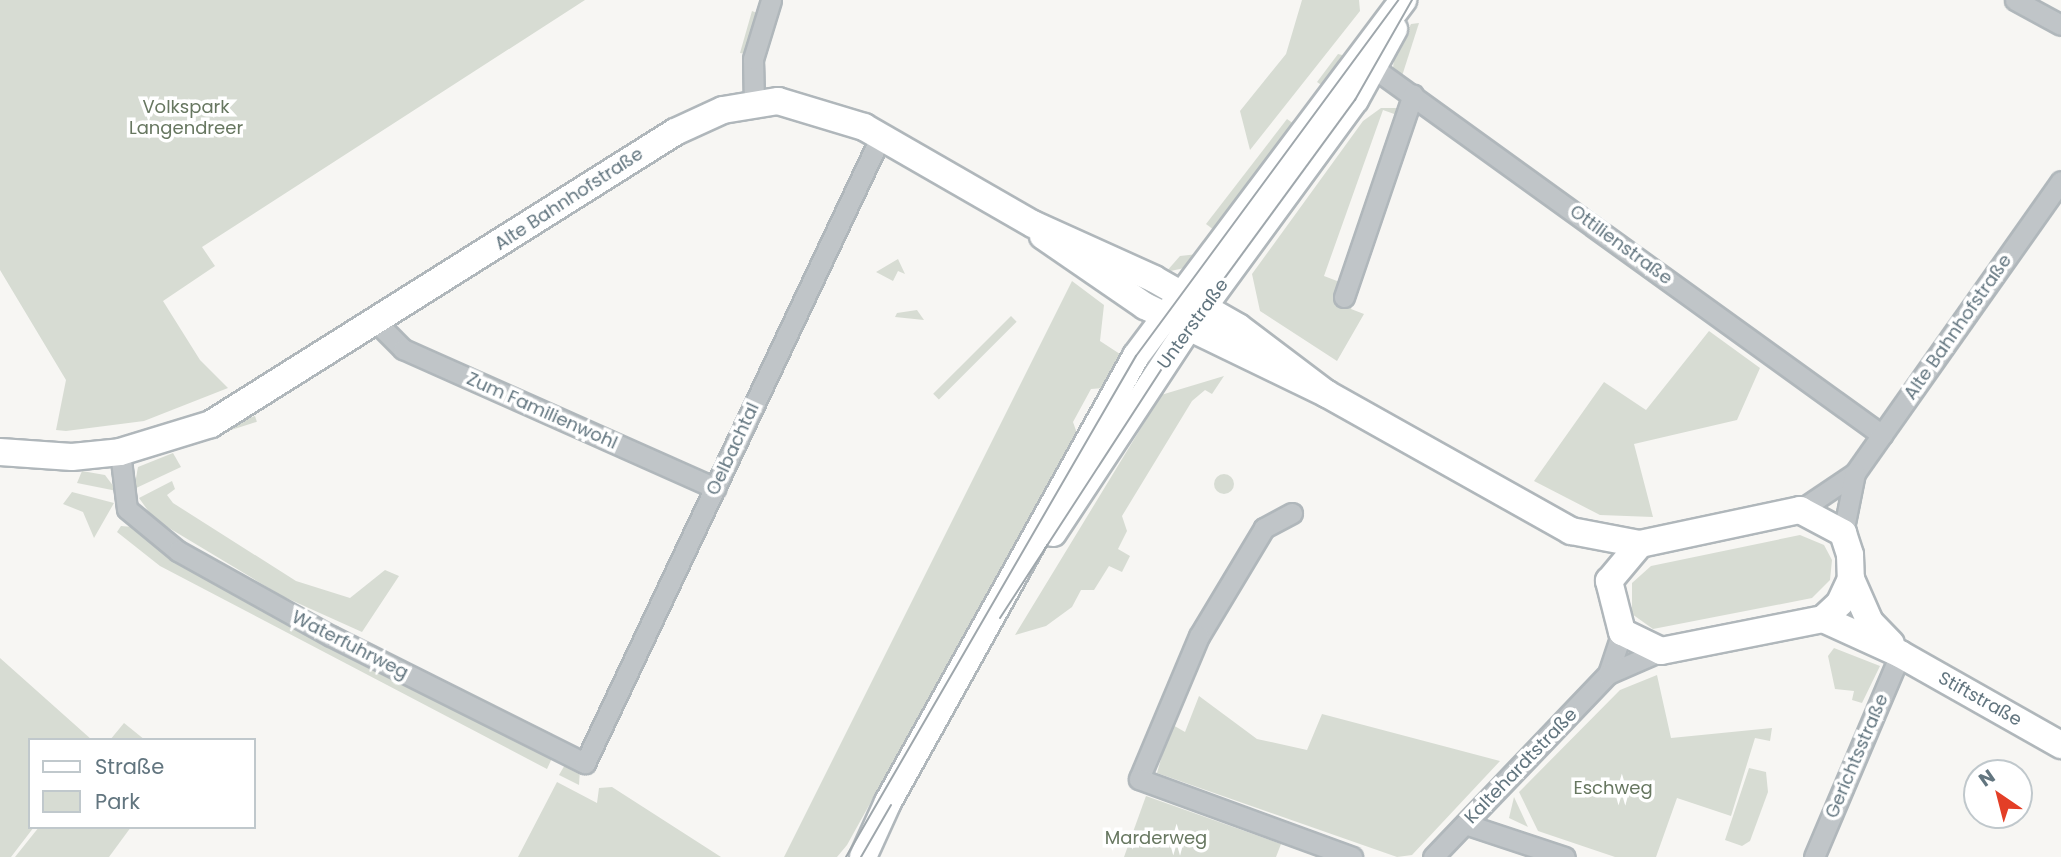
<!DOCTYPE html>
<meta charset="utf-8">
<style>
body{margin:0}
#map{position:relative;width:2061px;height:857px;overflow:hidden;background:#f7f6f3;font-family:Poppins,sans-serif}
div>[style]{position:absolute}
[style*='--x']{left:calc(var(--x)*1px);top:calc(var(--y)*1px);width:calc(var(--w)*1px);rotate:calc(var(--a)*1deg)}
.green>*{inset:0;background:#d7dcd3;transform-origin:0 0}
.round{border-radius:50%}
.roads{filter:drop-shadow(2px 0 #b0b7bb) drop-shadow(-2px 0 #b0b7bb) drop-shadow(0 2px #b0b7bb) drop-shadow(0 -2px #b0b7bb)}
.street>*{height:19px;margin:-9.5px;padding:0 9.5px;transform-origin:9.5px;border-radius:9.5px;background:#c0c5c8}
.secondary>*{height:26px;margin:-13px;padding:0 13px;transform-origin:13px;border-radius:13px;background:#fff}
.tram>*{height:2px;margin:-1px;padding:0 1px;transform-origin:1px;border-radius:1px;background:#9fa7ac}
span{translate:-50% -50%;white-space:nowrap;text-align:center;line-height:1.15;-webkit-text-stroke:7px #fff;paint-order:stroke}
.park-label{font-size:18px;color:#677760}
.street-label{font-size:18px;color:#62757f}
.legend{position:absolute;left:28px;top:738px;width:228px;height:91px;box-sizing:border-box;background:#fff;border:2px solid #c0c8cc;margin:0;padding:9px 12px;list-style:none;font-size:21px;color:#62757f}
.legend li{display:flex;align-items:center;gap:14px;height:35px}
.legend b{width:35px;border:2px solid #c0c8cc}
.north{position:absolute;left:1963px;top:759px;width:70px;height:70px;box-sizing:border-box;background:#fff;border:2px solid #c0c8cc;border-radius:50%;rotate:325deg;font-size:19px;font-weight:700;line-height:28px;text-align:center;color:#62757f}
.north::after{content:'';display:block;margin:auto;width:24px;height:32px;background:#e33f27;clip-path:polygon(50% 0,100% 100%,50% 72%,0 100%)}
</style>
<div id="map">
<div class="green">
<i style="clip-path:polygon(0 0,585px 0,202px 247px,215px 266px,163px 301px,200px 360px,228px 388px,144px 421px,66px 431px,56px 430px,66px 380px,0 270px)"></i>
<i style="clip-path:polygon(1302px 0,1359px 0,1360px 11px,1250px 150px,1240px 111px,1286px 54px)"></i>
<i style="clip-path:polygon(752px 11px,757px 13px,746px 54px,740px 53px)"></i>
<i style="clip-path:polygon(1419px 23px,1402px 76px,1393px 69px,1394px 57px,1411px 24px)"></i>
<i style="clip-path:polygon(1338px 54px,1350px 57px,1327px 89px,1317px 82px)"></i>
<i style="clip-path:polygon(1381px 108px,1399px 108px,1397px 115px,1383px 110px,1324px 276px,1358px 289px,1351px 309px,1364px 314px,1337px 361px,1260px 311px,1252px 274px,1363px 121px)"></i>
<i style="clip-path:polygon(1287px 119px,1294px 124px,1214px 230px,1206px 224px)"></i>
<i style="clip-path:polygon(1198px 254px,1189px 267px,1166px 272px,1180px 256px)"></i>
<i style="clip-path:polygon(898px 259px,905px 274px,898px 271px,893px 281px,876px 272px)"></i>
<i style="clip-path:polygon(1072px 281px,1104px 305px,1100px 341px,1123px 356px,1104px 388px,1091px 389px,1073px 422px,1080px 442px,1070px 444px,847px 845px,837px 857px,784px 857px)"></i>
<i style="clip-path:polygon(917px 310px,924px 320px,895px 317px,897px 313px)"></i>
<i style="left:1011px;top:316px;width:8px;height:110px;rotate:45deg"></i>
<i style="clip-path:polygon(1709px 331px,1760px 368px,1737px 420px,1634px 444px,1653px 517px,1600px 515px,1534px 481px,1604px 382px,1646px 410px)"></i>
<i style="clip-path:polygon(1224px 376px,1212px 394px,1205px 390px,1192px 401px,1122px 516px,1127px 531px,1118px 549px,1130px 556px,1122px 572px,1109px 566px,1094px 590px,1081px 590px,1072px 607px,1046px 626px,1015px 635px,1161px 395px)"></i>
<i style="left:255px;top:416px;width:6px;height:45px;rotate:72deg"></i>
<i style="clip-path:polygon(173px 453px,181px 467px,134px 489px,138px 467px)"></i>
<i style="clip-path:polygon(82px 471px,105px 475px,117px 491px,77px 483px)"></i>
<i class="round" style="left:1214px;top:474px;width:20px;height:20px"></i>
<i style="clip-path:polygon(172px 481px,175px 489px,167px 495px,173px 503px,296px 581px,350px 598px,385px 570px,399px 576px,362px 632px,282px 596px,154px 519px,139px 498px)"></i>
<i style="clip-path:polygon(72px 492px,114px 503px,94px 538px,83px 512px,63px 504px)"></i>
<i style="clip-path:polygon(121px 526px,133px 527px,226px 589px,553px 756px,547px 769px,160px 566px,117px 532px)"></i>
<i style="clip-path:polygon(1800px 535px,1824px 545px,1832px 560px,1830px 580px,1812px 598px,1653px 629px,1632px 614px,1632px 583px,1651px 566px)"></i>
<i style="clip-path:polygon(1834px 648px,1880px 666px,1862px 703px,1852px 700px,1854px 691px,1835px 689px,1828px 656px)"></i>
<i style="clip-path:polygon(0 658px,92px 740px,30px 740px,34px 827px,11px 857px,0 857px)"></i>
<i style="clip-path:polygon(1657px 675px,1671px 738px,1772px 728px,1770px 741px,1755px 738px,1731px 816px,1677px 798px,1656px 857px,1615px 857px,1538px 831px,1519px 792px,1620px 690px)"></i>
<i style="clip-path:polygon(1199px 696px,1257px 739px,1307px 750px,1322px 714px,1500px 761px,1412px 855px,1397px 857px,1157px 773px,1171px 724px,1185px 732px)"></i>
<i style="clip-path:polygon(124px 723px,145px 740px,110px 740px)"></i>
<i style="clip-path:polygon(566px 763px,580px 769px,579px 785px,559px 775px)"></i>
<i style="clip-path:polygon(1749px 768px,1766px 772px,1768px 792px,1750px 841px,1742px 846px,1725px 840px)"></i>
<i style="clip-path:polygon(557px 782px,597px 803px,599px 788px,612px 787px,721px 857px,518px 857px)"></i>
<i style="clip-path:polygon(1146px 796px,1281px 844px,1276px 857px,1124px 857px)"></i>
<i style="clip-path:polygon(1514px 797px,1528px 827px,1509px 818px)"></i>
<i style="clip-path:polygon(39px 827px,131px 827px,109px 857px,15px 857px)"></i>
</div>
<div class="roads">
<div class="street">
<i style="--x:2015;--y:0;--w:52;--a:28.5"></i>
<i style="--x:1364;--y:61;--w:639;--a:35.83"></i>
<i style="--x:754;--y:103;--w:44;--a:-91.3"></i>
<i style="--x:753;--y:59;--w:62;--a:-73"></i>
<i style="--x:1344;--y:297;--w:214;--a:-71.2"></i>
<i style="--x:377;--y:323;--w:37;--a:45"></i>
<i style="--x:403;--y:349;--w:342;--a:24"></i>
<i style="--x:120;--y:452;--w:57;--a:83"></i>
<i style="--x:127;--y:509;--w:66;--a:39.5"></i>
<i style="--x:178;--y:551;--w:175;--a:29.1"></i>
<i style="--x:331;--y:636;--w:284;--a:26.6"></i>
<i style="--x:585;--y:763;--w:693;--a:-64.73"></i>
<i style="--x:1800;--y:510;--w:66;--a:-33.9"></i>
<i style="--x:1855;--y:473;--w:357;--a:-54.8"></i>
<i style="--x:1292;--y:513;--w:32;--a:152"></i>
<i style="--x:1264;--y:528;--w:126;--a:121"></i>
<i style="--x:1199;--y:636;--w:155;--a:112.8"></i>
<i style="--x:1139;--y:779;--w:227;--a:20.1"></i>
<i style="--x:1843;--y:533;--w:61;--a:-78.7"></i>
<i style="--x:1608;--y:674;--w:44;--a:-71.6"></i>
<i style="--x:1465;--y:824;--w:105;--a:18.3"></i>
<i style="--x:1433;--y:857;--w:253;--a:-46.3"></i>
<i style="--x:1608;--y:674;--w:58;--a:-23.5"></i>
<i style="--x:1814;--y:857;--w:220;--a:-67"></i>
</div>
<div class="secondary">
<i style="--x:1043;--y:236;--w:124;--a:34.5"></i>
<i style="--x:1145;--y:306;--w:202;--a:25.8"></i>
<i style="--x:1327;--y:394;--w:280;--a:29.3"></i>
<i style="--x:1571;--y:531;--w:70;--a:10.7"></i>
<i style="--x:0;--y:452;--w:72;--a:4"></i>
<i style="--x:72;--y:457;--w:48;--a:-5.9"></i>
<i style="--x:120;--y:452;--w:95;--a:-17.1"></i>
<i style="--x:211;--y:424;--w:548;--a:-32.18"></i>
<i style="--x:675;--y:132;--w:53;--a:-24.6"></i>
<i style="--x:723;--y:110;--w:56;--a:-9.3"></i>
<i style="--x:778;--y:101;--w:90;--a:16.8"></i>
<i style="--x:864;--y:127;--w:195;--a:29.9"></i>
<i style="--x:1033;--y:224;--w:133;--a:24.4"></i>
<i style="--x:1154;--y:279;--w:97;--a:29.7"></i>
<i style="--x:1238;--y:327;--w:111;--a:37"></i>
<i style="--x:1800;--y:510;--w:49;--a:28.1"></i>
<i style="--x:1843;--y:533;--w:23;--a:72"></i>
<i style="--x:1850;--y:555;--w:24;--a:88"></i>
<i style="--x:1851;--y:579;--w:26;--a:115"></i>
<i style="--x:1840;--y:603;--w:23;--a:137"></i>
<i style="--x:1823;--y:619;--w:165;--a:168.8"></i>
<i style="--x:1661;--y:651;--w:43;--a:-154"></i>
<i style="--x:1622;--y:632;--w:53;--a:-104.3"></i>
<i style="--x:1609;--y:581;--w:48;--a:-50"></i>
<i style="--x:1640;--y:544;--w:164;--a:-12"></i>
<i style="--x:1053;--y:533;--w:245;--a:-56.6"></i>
<i style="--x:1188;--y:328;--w:283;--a:-53.8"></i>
<i style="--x:1355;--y:100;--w:81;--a:-61.2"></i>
<i style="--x:1851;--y:579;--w:47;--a:66.2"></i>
<i style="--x:1870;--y:622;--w:30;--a:46"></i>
<i style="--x:1823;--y:619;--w:85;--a:24.4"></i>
<i style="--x:1900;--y:654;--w:185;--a:29.5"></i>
<i style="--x:863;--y:857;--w:60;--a:-65.6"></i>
<i style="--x:888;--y:802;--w:510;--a:-60.92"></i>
<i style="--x:1136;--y:356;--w:445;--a:-53.1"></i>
</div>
</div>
<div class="tram">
<i style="--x:1000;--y:618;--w:346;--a:-57"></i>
<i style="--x:1188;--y:328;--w:283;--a:-53.8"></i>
<i style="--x:1355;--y:100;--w:115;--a:-60.3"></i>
<i style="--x:846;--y:857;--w:579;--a:-59.94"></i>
<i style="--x:1136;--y:356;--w:442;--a:-53.6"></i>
<i style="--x:861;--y:857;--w:60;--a:-60"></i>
</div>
<div class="park-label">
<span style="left:186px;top:118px">Volkspark<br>Langendreer</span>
<span style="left:1613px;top:788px">Eschweg</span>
<span style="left:1156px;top:838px">Marderweg</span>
</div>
<div class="street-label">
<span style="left:569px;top:199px;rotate:-33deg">Alte Bahnhofstraße</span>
<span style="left:1621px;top:245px;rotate:36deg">Ottilienstraße</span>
<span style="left:1193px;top:324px;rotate:-54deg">Unterstraße</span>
<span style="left:1958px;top:327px;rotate:-55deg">Alte Bahnhofstraße</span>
<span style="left:542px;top:411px;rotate:24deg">Zum Familienwohl</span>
<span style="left:733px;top:449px;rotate:-65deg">Oelbachtal</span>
<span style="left:350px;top:645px;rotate:27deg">Waterfuhrweg</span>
<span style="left:1980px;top:699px;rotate:29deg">Stiftstraße</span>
<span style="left:1857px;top:756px;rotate:-67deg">Gerichtsstraße</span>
<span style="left:1521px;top:766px;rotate:-46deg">Kaltehardtstraße</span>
</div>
<ul class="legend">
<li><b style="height:9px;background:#fff"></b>Straße</li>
<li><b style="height:19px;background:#d7dcd3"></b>Park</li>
</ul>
<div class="north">N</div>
</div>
